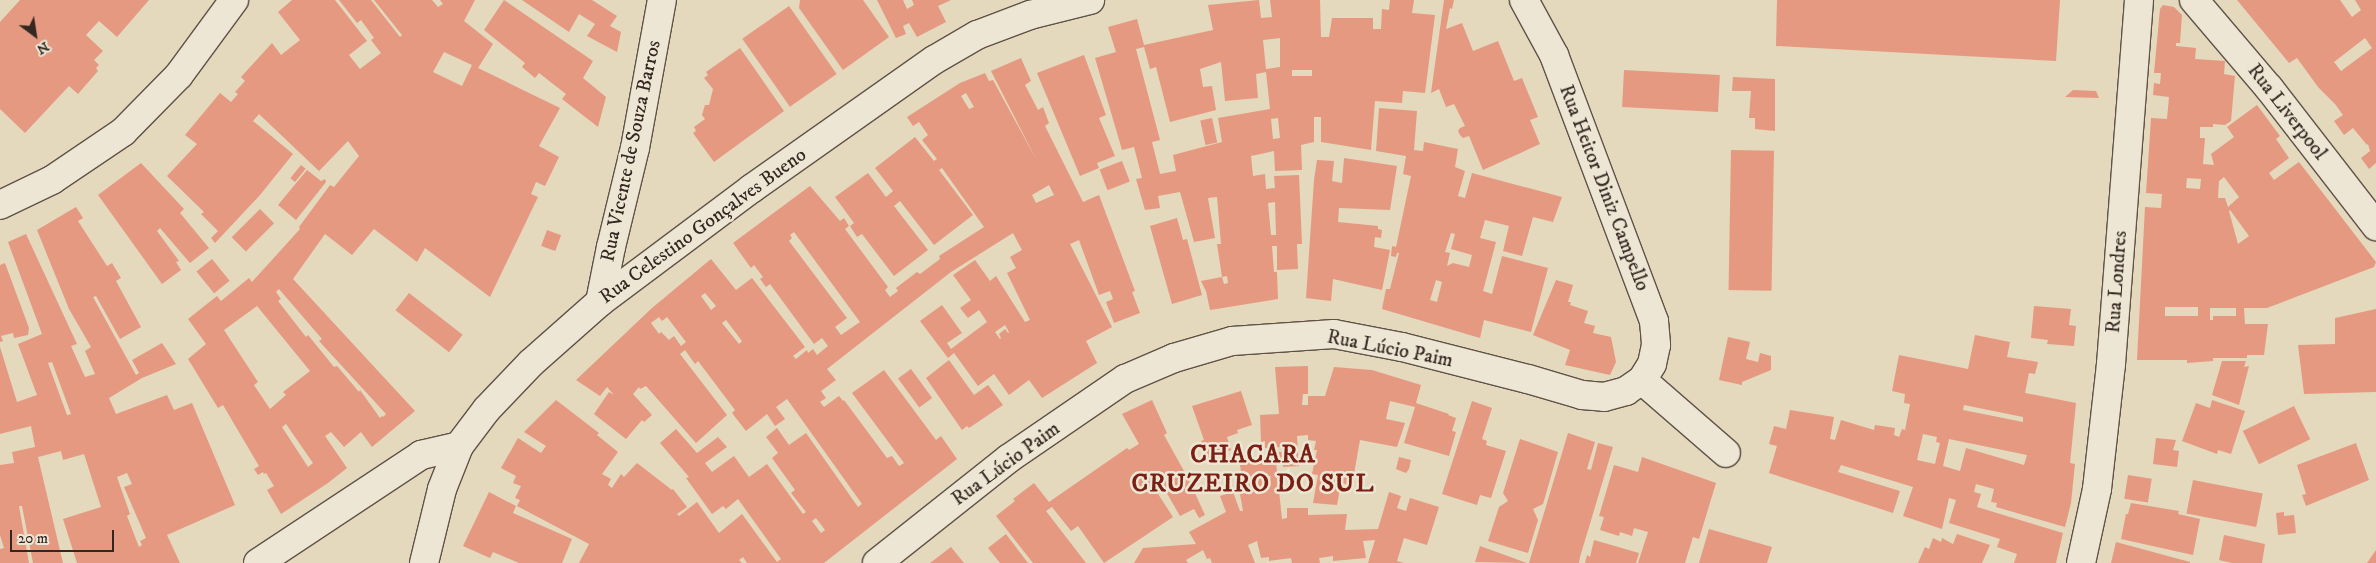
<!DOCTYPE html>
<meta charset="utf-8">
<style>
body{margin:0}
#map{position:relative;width:2376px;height:563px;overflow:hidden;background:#e4d8bd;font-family:"IM FELL DW Pica",serif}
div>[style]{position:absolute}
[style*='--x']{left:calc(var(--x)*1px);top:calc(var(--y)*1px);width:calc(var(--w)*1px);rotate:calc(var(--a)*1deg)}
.building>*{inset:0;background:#e59981;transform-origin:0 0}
.roads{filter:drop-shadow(1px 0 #605247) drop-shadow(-1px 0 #605247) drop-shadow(0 1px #605247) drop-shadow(0 -1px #605247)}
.street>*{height:28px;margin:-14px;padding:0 14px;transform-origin:14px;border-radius:14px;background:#ede6d4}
span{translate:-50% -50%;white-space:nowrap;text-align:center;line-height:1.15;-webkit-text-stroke:5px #ede6d4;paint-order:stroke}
.street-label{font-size:20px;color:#342620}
.district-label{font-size:25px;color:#7a1f14;font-weight:700;letter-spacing:1px}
.north{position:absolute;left:10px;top:10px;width:50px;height:50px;-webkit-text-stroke:4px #ede6d4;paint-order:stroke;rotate:149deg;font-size:14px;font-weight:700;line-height:20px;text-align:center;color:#342620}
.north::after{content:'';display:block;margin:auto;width:18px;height:22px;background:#342620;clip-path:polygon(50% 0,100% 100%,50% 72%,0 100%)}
.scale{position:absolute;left:10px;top:530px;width:104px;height:22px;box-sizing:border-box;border:2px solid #342620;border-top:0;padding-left:6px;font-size:15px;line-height:18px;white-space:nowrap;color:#342620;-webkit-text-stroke:4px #ede6d4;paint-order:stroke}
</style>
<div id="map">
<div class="building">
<i style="clip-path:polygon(20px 0,149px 0,117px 37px,99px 21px,86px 35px,103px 51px,94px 60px,99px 65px,96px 68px,98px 71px,78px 94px,69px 86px,25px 133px,0 109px,0 22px)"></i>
<i style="clip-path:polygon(evenodd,292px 0,335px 0,367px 41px,349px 55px,360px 69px,381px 53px,371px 40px,374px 38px,361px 20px,357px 23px,339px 0,371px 0,400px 37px,402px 35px,374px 0,432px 0,438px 7px,443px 4px,440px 0,475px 0,464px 21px,493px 44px,478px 68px,560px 108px,539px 146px,559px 157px,545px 186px,536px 182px,531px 194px,538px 197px,490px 297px,425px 248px,417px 262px,374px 229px,352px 255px,325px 234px,293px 279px,415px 411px,372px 447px,361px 432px,344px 447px,331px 432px,325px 436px,347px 468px,328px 483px,281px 514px,267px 490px,274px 486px,266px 473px,264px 474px,263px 472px,258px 475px,254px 469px,259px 466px,223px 405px,218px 408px,188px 359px,206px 344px,188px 319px,217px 296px,221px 301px,249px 278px,252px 282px,300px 229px,299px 227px,330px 185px,334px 187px,359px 156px,348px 141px,319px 171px,259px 114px,253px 121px,293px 154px,260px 195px,215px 243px,211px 238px,218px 231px,201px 214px,204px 212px,167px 176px,197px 144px,185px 135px,220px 93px,231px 102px,238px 94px,235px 92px,245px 81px,241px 77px,272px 43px,281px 55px,300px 40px,278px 12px,292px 0,444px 52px,472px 65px,462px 86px,433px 72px,444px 52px,292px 0,279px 289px,322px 339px,319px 341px,386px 414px,383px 417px,382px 416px,380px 418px,360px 390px,359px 392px,337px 366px,334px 367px,308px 335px,306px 337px,278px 301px,281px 299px,276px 292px,279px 289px,292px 0,257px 306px,310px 371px,283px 392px,286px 395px,270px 409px,254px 385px,258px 382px,224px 330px,257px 306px,292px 0,286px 424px,313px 463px,308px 467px,282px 427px,286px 424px)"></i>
<i style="clip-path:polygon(504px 0,593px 61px,583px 78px,606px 97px,598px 127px,562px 99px,566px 94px,539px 73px,535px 78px,522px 67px,525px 63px,484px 30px)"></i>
<i style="clip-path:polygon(522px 0,592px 0,617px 16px,610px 26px,621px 32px,617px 52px,587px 36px,595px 24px,579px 14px,569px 32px)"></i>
<i style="clip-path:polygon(800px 0,863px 0,889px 37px,843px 70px,799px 8px)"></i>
<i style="clip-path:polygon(877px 0,903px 0,907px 9px,914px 5px,912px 0,951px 0,938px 6px,946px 22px,917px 37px,909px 23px,903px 26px,906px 34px,896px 38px)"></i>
<i style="clip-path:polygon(evenodd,1259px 0,1261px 18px,1272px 17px,1270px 0,1320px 0,1321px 37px,1329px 37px,1332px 18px,1373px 18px,1373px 29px,1381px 29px,1382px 9px,1389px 10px,1390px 0,1414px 0,1412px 13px,1435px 15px,1425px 93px,1403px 91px,1402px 103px,1375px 101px,1371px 150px,1321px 142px,1321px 117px,1314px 117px,1314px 142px,1301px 145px,1302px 170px,1275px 171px,1274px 151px,1251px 156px,1253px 176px,1265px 174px,1266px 189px,1275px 188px,1274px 176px,1299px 175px,1302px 244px,1297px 244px,1298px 269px,1277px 270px,1277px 246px,1272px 246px,1274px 272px,1277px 272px,1278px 299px,1210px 310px,1206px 291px,1201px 281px,1222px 277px,1224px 284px,1228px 283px,1227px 276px,1222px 277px,1217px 244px,1221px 244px,1217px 197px,1208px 198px,1215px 238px,1194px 242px,1180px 192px,1158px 196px,1160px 208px,1145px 210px,1136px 179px,1142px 178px,1134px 147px,1122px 150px,1095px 58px,1116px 52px,1108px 27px,1137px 19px,1144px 45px,1213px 30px,1208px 5px,1259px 0,1280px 38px,1280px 67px,1266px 69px,1263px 40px,1280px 38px,1259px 0,1144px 47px,1150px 69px,1156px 67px,1170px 122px,1216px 110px,1212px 86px,1203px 87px,1200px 69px,1221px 62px,1225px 101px,1258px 98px,1256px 74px,1266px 72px,1270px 109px,1218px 118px,1222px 142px,1173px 155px,1176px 171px,1160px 174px,1152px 142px,1160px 140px,1136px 49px,1144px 47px,1259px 0,1292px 70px,1312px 70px,1312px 76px,1292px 76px,1292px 70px,1259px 0,1278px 118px,1280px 138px,1273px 139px,1271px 119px,1278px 118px,1259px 0,1275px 202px,1276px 235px,1271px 235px,1268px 203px,1275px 202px)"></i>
<i style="clip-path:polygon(1444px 0,1454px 0,1452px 9px,1450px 8px,1446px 29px,1462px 23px,1473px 51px,1498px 41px,1514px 81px,1522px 78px,1538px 117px,1530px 120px,1540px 144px,1483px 170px,1469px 136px,1463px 138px,1460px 135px,1458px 131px,1460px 128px,1465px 126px,1454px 104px,1446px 107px,1439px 89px,1431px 93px)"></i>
<i style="clip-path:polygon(1777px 0,2060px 0,2056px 61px,1776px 46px)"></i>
<i style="clip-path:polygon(evenodd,2237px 0,2340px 0,2352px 17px,2361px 10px,2355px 0,2376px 0,2376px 163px,2369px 169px,2361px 158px,2370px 151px,2368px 144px,2367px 145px,2353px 128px,2344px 135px,2334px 121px,2343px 115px,2335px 104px,2318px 87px,2297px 58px,2289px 63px,2237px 0,2365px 38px,2372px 48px,2341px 71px,2334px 62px,2365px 38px)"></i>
<i style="clip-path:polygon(evenodd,2163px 5px,2174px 7px,2182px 15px,2180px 43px,2176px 43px,2176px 46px,2196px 48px,2195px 59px,2225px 61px,2224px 74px,2235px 76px,2231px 121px,2225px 125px,2213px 124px,2213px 127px,2200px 127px,2200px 138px,2205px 138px,2203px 164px,2214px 165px,2211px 154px,2234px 137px,2227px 127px,2257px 105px,2280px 136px,2276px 139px,2289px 158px,2269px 173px,2274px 180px,2299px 162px,2376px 262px,2374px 267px,2267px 308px,2244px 308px,2245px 324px,2268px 324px,2264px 355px,2247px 355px,2247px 358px,2213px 358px,2213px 361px,2187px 363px,2187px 360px,2137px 360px,2145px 207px,2161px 208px,2162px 194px,2146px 193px,2151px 118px,2167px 119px,2169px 97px,2153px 95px,2154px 83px,2160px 84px,2161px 73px,2154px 73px,2160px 9px,2163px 5px,2224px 177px,2239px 197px,2228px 207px,2225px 198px,2218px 198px,2219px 181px,2224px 177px,2163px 5px,2187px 178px,2201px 179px,2200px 189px,2186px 188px,2187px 178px,2163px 5px,2230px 210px,2249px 236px,2238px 244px,2229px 211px,2230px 210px,2163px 5px,2165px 307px,2198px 307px,2198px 316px,2165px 316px,2165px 307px,2163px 5px,2210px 308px,2236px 308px,2236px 316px,2213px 316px,2213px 320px,2210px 320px,2210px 308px)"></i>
<i style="left:789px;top:6px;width:83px;height:57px;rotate:55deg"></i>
<i style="clip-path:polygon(740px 48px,784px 111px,714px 162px,693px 133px,696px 131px,694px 127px,705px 119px,702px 115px,705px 105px,709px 105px,713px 89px,704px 78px,708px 75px,706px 72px)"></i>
<i style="clip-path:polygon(1084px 55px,1106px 115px,1099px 118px,1115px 156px,1097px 163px,1099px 168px,1080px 176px,1037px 73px)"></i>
<i style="clip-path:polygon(evenodd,1021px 58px,1031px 81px,1025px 85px,1038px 110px,1043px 107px,1049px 123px,1045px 126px,1083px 202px,1099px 195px,1135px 291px,1132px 292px,1140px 313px,1114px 323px,1106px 302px,1113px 299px,1110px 291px,1099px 295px,1079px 240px,1070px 244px,1112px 327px,1086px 341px,1097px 363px,1042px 398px,1029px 380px,1009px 395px,994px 374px,978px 386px,954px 353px,948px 358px,920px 321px,942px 305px,962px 333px,947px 343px,951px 349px,987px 322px,979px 310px,968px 318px,960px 308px,971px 300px,953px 275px,975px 260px,990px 281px,996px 276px,1025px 322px,1030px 320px,1007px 273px,1016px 268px,1010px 257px,1022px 250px,1013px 233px,951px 272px,827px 369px,836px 380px,821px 391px,826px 398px,820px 402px,824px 407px,839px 396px,843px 401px,844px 400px,887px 458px,892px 456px,899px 466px,904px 463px,852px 393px,884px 370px,936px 440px,941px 436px,957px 459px,824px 563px,747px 563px,743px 557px,739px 560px,742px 563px,579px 563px,589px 544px,517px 506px,520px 500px,515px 498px,521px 486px,513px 483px,516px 476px,501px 468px,518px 438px,541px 453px,546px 446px,524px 432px,556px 400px,599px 433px,597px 435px,618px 452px,602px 474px,611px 479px,608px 485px,612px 488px,621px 474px,624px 477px,637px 463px,672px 490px,673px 489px,687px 507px,677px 514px,679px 516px,697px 502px,719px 533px,742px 514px,777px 562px,781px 559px,738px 499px,726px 509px,723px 506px,712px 514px,686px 478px,689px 477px,660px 443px,676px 429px,697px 453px,718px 437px,727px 447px,705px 463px,712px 472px,734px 456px,749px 477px,767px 464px,803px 514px,806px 512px,791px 493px,795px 490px,772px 458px,778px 453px,766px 437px,777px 428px,789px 445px,806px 433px,858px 507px,862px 504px,787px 399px,776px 407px,785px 419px,775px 426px,767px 414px,746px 431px,732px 413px,735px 410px,698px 361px,695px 364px,685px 350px,680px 354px,727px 415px,696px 443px,646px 386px,640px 389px,639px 387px,633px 394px,652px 415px,644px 422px,642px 420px,626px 439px,594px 414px,609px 392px,614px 395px,607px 387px,600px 396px,576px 380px,652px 308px,711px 259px,736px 290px,752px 278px,805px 347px,793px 356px,796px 359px,807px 350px,808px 353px,813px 349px,817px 355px,828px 346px,822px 338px,814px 344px,770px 284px,766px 287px,760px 279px,763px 277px,754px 265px,751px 268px,733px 243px,810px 186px,840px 221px,844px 218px,849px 226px,845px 229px,888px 287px,885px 290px,890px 297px,898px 291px,896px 288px,917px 272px,920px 274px,940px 259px,939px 256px,984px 227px,942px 168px,939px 170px,973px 215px,934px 245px,900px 201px,894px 206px,928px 250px,894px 276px,862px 234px,857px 237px,850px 226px,854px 223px,835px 197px,868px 173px,886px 197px,893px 191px,875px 168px,915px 137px,934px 161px,937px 159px,922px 140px,928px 135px,919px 122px,913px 126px,907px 117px,960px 83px,985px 73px,989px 81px,993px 80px,1037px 161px,991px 71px,1021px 58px,966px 93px,974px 107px,969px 109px,961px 96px,966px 93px,1021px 58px,1049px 185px,1054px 195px,1036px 203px,1032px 195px,1049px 185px,1021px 58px,794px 232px,860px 322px,841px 335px,835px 327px,847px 318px,789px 241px,792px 238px,790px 235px,794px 232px,1021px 58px,705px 293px,716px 306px,711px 310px,701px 296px,705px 293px,1021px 58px,659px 317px,662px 321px,667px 317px,686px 342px,681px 346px,674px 336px,669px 340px,661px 332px,659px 334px,651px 323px,659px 317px,1021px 58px,726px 320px,742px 341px,739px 344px,722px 323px,726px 320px,1021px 58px,1005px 325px,1009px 332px,1008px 333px,1005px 329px,999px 334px,1001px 338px,1000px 339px,995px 332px,1005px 325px,1021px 58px,816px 518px,825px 530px,821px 533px,812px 521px,816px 518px)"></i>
<i style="left:1624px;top:70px;width:96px;height:37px;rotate:3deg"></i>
<i style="clip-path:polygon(1733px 77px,1775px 79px,1775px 131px,1755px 129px,1755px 118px,1749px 118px,1751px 91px,1732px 91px)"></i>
<i style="clip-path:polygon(2073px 90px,2096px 91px,2099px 98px,2065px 97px)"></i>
<i style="clip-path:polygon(evenodd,1379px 108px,1417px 111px,1414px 150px,1423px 151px,1424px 142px,1458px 149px,1455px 167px,1465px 171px,1458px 196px,1465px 198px,1472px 173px,1562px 197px,1553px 222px,1533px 217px,1522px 256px,1503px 251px,1509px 226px,1485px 220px,1480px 238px,1496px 242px,1483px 291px,1492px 294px,1502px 256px,1548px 268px,1531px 332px,1484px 320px,1480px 338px,1382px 309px,1386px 289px,1390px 289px,1399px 253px,1397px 253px,1396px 257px,1391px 256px,1392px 246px,1396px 247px,1411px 176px,1403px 174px,1406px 156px,1376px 151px,1379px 108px,1451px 233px,1455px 234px,1451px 249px,1472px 255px,1469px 267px,1453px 263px,1447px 266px,1450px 253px,1445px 252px,1451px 233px,1379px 108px,1436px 280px,1442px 282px,1437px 302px,1430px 300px,1436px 280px)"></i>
<i style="left:1212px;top:118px;width:25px;height:12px;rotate:78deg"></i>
<i style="left:1731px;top:150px;width:43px;height:140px;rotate:1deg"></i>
<i style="clip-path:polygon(1344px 158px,1397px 166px,1390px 210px,1339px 208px,1338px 222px,1378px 226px,1378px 229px,1382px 230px,1381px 238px,1375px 237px,1374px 247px,1390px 250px,1382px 290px,1333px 279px,1331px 301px,1306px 298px,1314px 180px,1317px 160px,1334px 161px,1332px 181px,1342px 183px)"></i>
<i style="left:1122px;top:161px;width:22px;height:24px;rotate:69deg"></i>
<i style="clip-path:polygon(141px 163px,184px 209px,180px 213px,209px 248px,190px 263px,160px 228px,157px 231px,179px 261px,176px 262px,181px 270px,162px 284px,98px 195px)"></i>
<i style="left:301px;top:165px;width:6px;height:17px;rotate:39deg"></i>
<i style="clip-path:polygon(307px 170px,321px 181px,325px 179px,326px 182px,296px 220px,278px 205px)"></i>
<i style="clip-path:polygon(evenodd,76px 207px,83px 218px,78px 221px,107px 266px,112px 263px,121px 278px,116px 281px,141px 327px,120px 339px,96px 296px,93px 297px,136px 375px,139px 373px,132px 360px,162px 343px,176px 364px,142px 378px,109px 398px,116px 414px,167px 395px,174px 410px,192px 403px,235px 505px,167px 535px,180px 563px,77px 563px,63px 519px,101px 507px,84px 454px,63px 460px,61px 451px,38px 457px,63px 563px,33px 563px,22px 506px,19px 506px,29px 563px,0 563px,0 549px,4px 548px,0 535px,0 465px,14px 463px,12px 452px,35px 447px,31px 426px,0 434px,0 347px,17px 402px,37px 395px,18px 344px,42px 334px,8px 242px,26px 234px,77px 344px,71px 346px,85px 377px,95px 374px,85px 351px,91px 347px,69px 309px,37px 230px,76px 207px,52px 362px,71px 414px,67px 415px,48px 363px,52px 362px,76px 207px,127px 473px,132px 484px,124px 487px,146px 538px,140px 541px,142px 545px,139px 547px,127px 516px,130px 514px,117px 477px,127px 473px)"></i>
<i style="left:260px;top:209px;width:20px;height:40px;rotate:45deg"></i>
<i style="clip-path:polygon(1177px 218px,1183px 240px,1187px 239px,1202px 295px,1172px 304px,1150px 226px)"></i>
<i style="left:547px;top:230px;width:15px;height:17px;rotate:20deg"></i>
<i style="left:212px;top:259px;width:28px;height:20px;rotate:51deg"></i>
<i style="clip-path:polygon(5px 263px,29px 328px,28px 335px,14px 338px,13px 333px,1px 336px,3px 341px,0 342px,0 265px)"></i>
<i style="clip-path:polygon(1556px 280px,1573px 285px,1568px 302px,1571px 302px,1570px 305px,1588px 311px,1584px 323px,1595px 326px,1593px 333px,1611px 337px,1616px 362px,1610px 375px,1565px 365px,1570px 350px,1533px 335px)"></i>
<i style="left:409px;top:293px;width:68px;height:22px;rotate:38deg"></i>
<i style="clip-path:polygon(2034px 306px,2071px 309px,2069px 325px,2076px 326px,2074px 346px,2047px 344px,2048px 340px,2031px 338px)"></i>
<i style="clip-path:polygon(2376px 309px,2376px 392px,2304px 394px,2298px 345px,2335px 344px,2335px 318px)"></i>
<i style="clip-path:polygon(evenodd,1975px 335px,2010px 342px,2007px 357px,2038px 362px,2035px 374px,2029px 373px,2025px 393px,2076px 403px,2070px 463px,2075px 464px,2071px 503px,2065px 527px,1996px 507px,1997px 503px,1991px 502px,1994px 489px,1976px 484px,1974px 492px,1981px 494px,1977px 507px,2063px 533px,2056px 563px,2014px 563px,2017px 554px,1997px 547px,2000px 539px,1949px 523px,1956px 500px,1949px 498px,1942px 529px,1903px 516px,1913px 487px,1841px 465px,1838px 472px,1900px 491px,1893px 513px,1769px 473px,1777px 446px,1769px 444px,1774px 426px,1786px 429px,1790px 410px,1834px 417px,1830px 439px,1835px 440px,1841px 420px,1874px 430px,1875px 425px,1895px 428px,1894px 435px,1899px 437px,1902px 429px,1905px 430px,1910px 404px,1904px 403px,1905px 394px,1892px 391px,1899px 355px,1968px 369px,1975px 335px,1964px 405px,2023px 417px,2023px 422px,1963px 410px,1964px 405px,1975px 335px,1923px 434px,1937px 437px,1936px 442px,1940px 443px,1935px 464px,1917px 460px,1923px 434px,1975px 335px,1949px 439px,2027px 455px,2024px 465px,1966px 448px,1960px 471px,1943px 466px,1949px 439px)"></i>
<i style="clip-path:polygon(1728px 337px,1750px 342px,1746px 359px,1758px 362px,1760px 353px,1771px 356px,1771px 370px,1742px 382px,1742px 385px,1719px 380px)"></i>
<i style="clip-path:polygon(949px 360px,974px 395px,988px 385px,1003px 405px,969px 428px,967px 426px,962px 430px,926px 378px)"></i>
<i style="clip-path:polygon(2222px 361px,2246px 361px,2244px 367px,2249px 366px,2239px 405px,2212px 395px)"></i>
<i style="clip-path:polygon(1308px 366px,1308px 394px,1303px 394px,1302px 405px,1308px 405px,1308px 396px,1325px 396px,1334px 367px,1372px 370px,1421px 385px,1416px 403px,1449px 414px,1448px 415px,1456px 418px,1452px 431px,1456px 432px,1449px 456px,1404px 443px,1415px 407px,1390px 401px,1386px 419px,1405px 423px,1397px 447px,1360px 440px,1352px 485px,1341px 483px,1337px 505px,1313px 503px,1318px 475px,1312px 474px,1317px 450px,1314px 450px,1316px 441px,1308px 440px,1308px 435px,1297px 436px,1299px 466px,1283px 467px,1283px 462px,1276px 462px,1282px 519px,1287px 518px,1287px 508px,1308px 508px,1308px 515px,1347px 514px,1345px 530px,1378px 529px,1389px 492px,1401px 496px,1397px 508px,1406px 511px,1410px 498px,1439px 507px,1427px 545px,1404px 538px,1397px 561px,1404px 563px,1368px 563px,1375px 540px,1363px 541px,1366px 558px,1333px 561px,1333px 556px,1319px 558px,1320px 563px,1292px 563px,1291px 558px,1269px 561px,1269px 557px,1261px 558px,1257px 541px,1248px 545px,1255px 563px,1212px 563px,1210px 558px,1207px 559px,1203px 550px,1186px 560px,1188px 563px,1134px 563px,1143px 548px,1196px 544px,1189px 532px,1226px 512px,1220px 496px,1233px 492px,1240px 511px,1243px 511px,1240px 494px,1245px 493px,1239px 460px,1274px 457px,1274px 452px,1282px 452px,1282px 447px,1265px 448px,1265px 441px,1261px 442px,1260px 415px,1279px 414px,1275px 367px)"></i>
<i style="left:911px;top:369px;width:36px;height:16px;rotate:54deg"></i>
<i style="clip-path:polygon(1241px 391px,1252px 425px,1237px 430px,1238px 433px,1227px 437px,1231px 450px,1207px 459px,1201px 441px,1204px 440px,1192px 406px)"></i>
<i style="clip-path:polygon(1152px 400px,1167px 433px,1164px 435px,1189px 480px,1205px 515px,1199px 518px,1194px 509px,1180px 516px,1157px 476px,1149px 480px,1173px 517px,1104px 563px,1078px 526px,1071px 531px,1052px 507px,1046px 511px,1086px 563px,1033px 563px,996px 516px,1015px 501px,1013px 499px,1034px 483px,1049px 502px,1127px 448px,1129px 450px,1139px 444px,1122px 414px)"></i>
<i style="clip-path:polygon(2212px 400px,2245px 411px,2231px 454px,2218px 450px,2217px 454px,2182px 441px,2196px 403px,2210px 408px)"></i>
<i style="clip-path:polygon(1472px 401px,1492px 408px,1482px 439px,1487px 441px,1486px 445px,1506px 451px,1491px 498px,1480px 495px,1477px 505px,1442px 494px)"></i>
<i style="left:2294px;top:406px;width:37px;height:57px;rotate:64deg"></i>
<i style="clip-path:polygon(1568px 433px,1595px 442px,1587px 469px,1591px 470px,1598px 443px,1613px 447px,1580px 557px,1579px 563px,1529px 563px)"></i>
<i style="clip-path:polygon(2156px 438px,2176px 440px,2173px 450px,2179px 451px,2177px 467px,2153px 464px)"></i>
<i style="clip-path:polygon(1520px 439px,1558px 452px,1543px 504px,1533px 509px,1538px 520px,1528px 553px,1488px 541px,1499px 507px,1508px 501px,1503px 493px)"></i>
<i style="clip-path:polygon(2356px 443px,2369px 480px,2306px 506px,2302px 495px,2306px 494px,2297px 465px)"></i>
<i style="clip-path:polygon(1399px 457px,1411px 460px,1409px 469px,1406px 473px,1396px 469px)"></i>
<i style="clip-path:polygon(1642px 457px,1716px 483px,1699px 539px,1693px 537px,1685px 563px,1638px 563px,1648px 532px,1634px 528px,1632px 536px,1620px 532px,1619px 536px,1600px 530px,1604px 517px,1599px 516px,1614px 465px,1638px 472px)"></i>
<i style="left:2128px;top:475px;width:24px;height:24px;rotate:9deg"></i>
<i style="left:2193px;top:480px;width:71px;height:34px;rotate:11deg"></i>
<i style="clip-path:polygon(489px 492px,516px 506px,513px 513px,572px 539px,562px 563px,519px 563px,493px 552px,490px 558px,463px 546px)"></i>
<i style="clip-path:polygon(2131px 503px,2179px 511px,2178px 514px,2200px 519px,2193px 555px,2121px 539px,2126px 514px,2128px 514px)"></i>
<i style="clip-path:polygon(2284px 512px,2284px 516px,2294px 515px,2296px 533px,2278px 535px,2276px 513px)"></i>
<i style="clip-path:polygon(1709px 529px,1772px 547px,1767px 563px,1699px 563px)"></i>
<i style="clip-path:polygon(1006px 534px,1028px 563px,1000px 563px,988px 548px)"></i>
<i style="clip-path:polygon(1957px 534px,1990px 545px,1982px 563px,1918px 563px,1925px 547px,1929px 549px,1933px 538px,1941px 542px,1942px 538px,1953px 544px)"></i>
<i style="clip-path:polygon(2224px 535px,2265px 544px,2262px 563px,2232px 563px,2219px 560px)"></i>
<i style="clip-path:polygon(1594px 540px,1639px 553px,1636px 563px,1585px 563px,1587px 555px,1590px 557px)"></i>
<i style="clip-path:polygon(2116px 542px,2190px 562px,2190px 563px,2111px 563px)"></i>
<i style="clip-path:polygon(1480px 546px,1505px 555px,1527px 563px,1475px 562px)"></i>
<i style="clip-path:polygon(951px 547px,964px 563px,930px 563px)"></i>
<i style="clip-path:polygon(2376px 550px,2376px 563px,2367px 563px)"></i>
</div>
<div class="roads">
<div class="street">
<i style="--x:1524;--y:0;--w:63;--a:61.4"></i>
<i style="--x:1554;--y:55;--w:284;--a:69.4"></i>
<i style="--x:1654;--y:321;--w:24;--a:85"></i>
<i style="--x:1656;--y:345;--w:19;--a:102"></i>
<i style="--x:1652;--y:364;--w:19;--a:122"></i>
<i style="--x:2194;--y:0;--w:116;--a:49.6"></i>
<i style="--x:2269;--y:88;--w:175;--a:52.2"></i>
<i style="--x:0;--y:205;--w:58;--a:-25.7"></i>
<i style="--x:52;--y:180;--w:86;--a:-34.1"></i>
<i style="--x:123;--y:132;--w:80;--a:-45.5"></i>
<i style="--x:179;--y:75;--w:93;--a:-53.7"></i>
<i style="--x:600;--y:302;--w:56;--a:-78.7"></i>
<i style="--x:611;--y:247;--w:102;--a:-76.4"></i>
<i style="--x:635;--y:148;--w:150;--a:-79.7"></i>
<i style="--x:258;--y:563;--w:196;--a:-33.5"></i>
<i style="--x:421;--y:455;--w:39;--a:-13"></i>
<i style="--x:424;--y:563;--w:76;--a:-76.3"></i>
<i style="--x:442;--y:489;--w:46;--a:-68.4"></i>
<i style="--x:459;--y:446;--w:46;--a:-52.9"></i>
<i style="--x:487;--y:409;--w:64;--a:-46.3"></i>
<i style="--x:531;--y:363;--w:92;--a:-41.5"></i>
<i style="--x:600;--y:302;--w:189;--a:-36.8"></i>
<i style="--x:751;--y:189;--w:224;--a:-35.2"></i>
<i style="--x:934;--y:60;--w:50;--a:-30.2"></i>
<i style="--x:977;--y:35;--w:57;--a:-20.7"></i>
<i style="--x:1030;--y:15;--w:62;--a:-14"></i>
<i style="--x:877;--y:563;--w:167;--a:-38.4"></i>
<i style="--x:1008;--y:459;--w:142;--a:-34.4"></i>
<i style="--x:1125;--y:379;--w:53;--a:-23.2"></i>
<i style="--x:1174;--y:358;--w:60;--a:-16.3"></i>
<i style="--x:1232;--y:341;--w:102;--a:-3.9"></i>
<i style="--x:1334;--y:334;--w:69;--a:10.8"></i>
<i style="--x:1402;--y:347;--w:130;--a:14.3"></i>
<i style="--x:1528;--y:379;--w:56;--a:16.5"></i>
<i style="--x:1582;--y:395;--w:22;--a:5"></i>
<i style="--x:1604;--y:397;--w:23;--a:-15"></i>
<i style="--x:1626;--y:391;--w:19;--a:-35"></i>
<i style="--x:1642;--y:380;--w:111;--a:41"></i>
<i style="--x:2081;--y:563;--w:76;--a:-77.8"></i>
<i style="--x:2097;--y:489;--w:126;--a:-83.6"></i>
<i style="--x:2111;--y:364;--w:365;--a:-85.6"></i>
</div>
</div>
<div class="street-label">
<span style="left:2287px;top:112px;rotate:52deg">Rua Liverpool</span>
<span style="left:631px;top:151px;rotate:-78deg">Rua Vicente de Souza Barros</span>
<span style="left:1604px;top:188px;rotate:69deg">Rua Heitor Diniz Campello</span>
<span style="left:703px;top:226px;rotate:-36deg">Rua Celestino Gonçalves Bueno</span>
<span style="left:2117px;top:282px;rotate:-86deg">Rua Londres</span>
<span style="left:1390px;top:349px;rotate:11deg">Rua Lúcio Paim</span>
<span style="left:1006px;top:464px;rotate:-36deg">Rua Lúcio Paim</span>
</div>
<div class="district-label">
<span style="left:1253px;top:470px">CHACARA<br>CRUZEIRO DO SUL</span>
</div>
<div class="north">N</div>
<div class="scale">20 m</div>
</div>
